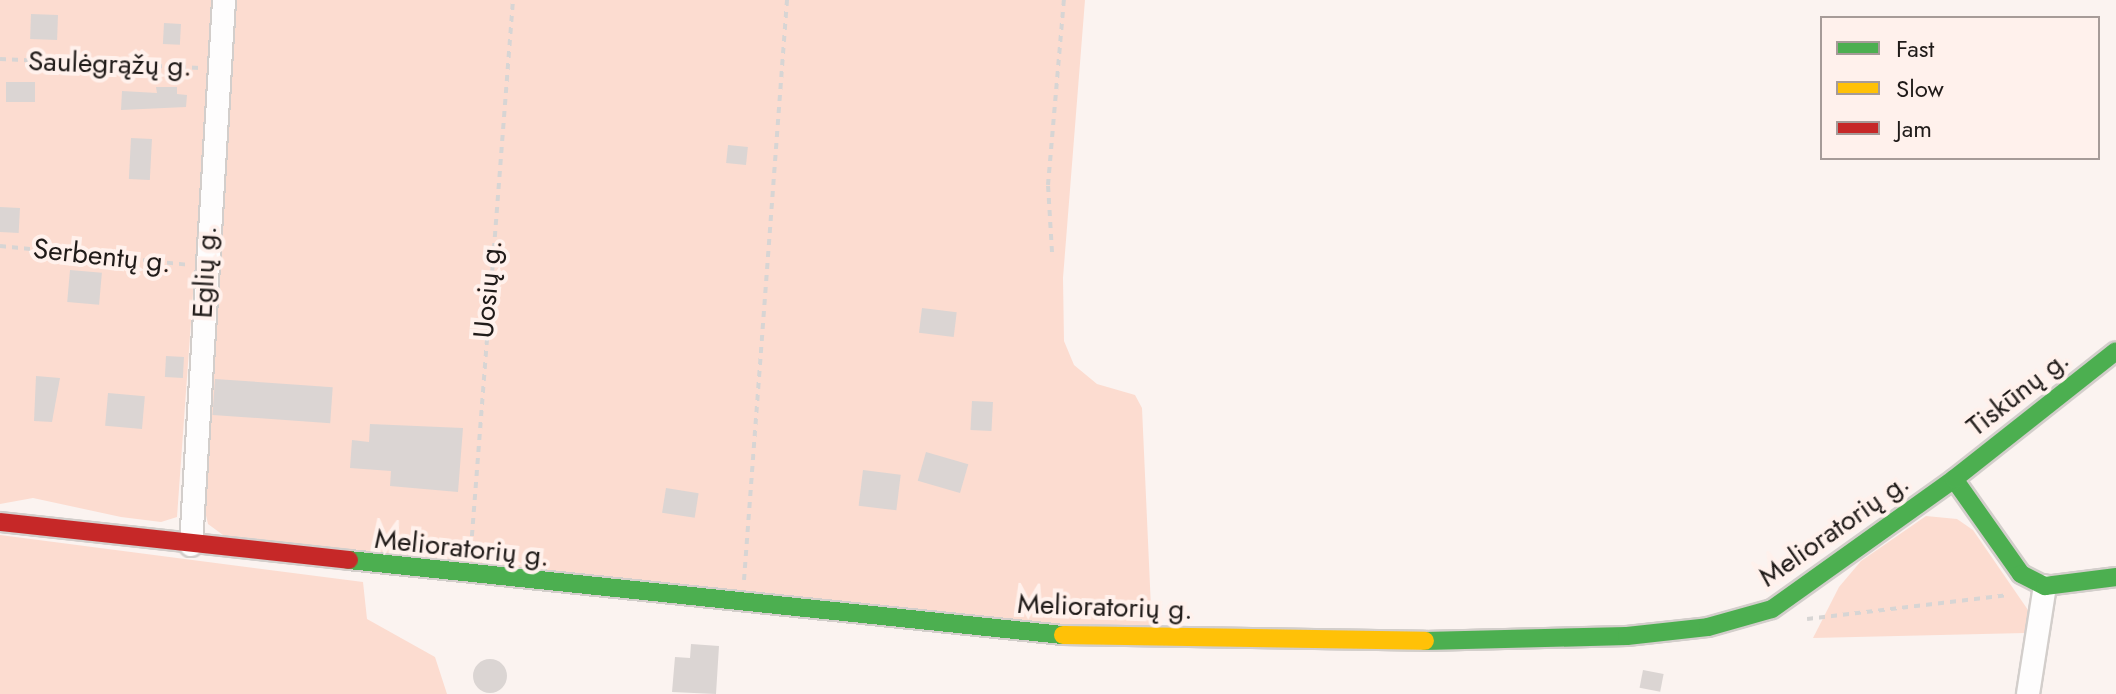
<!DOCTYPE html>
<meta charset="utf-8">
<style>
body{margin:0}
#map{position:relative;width:2116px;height:694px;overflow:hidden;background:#fbf3f0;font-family:Jost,sans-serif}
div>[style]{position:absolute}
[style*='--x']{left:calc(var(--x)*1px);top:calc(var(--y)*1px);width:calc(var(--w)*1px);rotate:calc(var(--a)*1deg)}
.green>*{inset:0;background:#fcdcd0}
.building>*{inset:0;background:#dbd5d3;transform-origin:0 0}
.round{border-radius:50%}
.path>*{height:4px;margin-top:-2px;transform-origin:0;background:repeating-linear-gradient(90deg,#d7d5d4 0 6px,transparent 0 12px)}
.roads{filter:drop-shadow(2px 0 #d3cecb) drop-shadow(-2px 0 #d3cecb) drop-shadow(0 2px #d3cecb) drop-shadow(0 -2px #d3cecb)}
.street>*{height:22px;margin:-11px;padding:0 11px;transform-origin:11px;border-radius:11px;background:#fefdfd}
.fast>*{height:18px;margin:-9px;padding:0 9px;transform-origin:9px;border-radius:9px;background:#4caf50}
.slow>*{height:18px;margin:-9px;padding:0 9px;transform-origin:9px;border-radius:9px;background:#ffc107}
.jam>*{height:18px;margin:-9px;padding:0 9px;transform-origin:9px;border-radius:9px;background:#c62828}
span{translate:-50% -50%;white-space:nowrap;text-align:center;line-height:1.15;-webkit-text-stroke:8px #fff1ec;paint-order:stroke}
.street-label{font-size:28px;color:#201b19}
.legend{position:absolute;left:1820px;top:16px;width:280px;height:144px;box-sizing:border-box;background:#fff1ec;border:2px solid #a69b98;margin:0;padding:10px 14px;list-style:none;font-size:24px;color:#201b19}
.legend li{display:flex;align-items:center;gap:16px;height:40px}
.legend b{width:40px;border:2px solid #a69b98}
</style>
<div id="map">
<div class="green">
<i style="clip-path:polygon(0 0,1085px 0,1063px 278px,1064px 341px,1074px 365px,1097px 384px,1135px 395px,1142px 408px,1152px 630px,1012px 622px,223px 535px,208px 524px,204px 507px,216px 97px,194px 280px,177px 517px,161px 522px,121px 517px,33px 498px,0 504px)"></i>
<i style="clip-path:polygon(1926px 516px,1957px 519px,1973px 530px,2028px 610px,2025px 633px,1813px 638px,1839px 587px,1861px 561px)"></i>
<i style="clip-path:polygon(0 535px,363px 582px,367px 619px,435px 657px,447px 694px,0 694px)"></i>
</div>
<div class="building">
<i style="left:31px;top:14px;width:27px;height:25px;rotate:2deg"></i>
<i style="left:164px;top:23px;width:17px;height:21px;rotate:3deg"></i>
<i style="left:6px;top:82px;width:29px;height:20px"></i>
<i style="clip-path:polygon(156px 87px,177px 87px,177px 94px,187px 95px,186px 107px,121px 110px,122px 91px,157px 93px)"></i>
<i style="left:131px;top:138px;width:21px;height:41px;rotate:3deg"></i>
<i style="left:728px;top:145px;width:20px;height:18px;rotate:6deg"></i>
<i style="left:0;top:207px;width:20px;height:25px;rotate:3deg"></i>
<i style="left:70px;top:270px;width:32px;height:32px;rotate:5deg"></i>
<i style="left:922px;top:308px;width:35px;height:25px;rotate:7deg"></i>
<i style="left:166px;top:356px;width:18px;height:21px;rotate:3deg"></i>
<i style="clip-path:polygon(36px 376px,60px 378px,52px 422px,34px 421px)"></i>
<i style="left:215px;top:379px;width:118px;height:36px;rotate:4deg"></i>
<i style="left:108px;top:393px;width:37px;height:33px;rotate:5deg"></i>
<i style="left:972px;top:401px;width:21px;height:29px;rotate:3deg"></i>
<i style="clip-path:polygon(370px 424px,463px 428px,458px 492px,390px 486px,391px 471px,350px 468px,352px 440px,369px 442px)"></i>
<i style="left:926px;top:452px;width:44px;height:30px;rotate:16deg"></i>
<i style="left:863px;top:470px;width:38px;height:36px;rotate:7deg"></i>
<i style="left:666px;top:488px;width:33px;height:25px;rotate:9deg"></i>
<i style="clip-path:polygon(691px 644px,719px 646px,716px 694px,672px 692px,675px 657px,690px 658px)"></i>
<i class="round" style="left:473px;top:659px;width:34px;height:34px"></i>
<i style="left:1643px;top:670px;width:21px;height:18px;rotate:11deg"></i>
</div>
<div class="path">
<i style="--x:0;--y:59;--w:201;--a:2.6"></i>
<i style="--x:0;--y:246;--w:190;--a:5.7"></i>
<i style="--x:1052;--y:252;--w:67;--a:-93.4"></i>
<i style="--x:1048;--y:185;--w:186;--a:-85.1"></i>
<i style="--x:471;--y:548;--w:550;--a:-85.62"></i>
<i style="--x:744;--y:580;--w:582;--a:-85.76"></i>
<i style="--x:1807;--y:619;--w:201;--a:-6.8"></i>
</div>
<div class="roads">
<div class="street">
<i style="--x:191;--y:545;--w:546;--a:-86.53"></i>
<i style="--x:2028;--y:694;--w:109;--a:-81.1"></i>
</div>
<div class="fast">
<i style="--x:1954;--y:479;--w:116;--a:54.8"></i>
<i style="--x:2021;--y:574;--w:27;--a:27"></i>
<i style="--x:2045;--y:586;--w:72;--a:-7.2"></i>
<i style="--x:349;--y:560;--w:718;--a:6"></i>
<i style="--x:1425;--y:641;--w:202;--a:-1.4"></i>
<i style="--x:1627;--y:636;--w:81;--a:-6.3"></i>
<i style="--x:1708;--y:627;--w:66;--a:-15.7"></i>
<i style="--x:1772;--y:609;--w:224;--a:-35.5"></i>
<i style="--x:1954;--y:479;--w:206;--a:-38.3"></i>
</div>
<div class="slow">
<i style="--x:1063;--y:635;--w:362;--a:0.9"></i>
</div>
<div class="jam">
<i style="--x:0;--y:522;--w:351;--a:6.2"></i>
</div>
</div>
<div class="street-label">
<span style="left:110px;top:64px;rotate:2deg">Saulėgrąžų g.</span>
<span style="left:102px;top:256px;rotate:6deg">Serbentų g.</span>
<span style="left:205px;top:272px;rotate:-87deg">Eglių g.</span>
<span style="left:488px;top:289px;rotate:-85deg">Uosių g.</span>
<span style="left:2018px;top:393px;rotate:-38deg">Tiskūnų g.</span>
<span style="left:1834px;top:530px;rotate:-35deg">Melioratorių g.</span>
<span style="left:462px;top:548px;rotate:6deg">Melioratorių g.</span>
<span style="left:1105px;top:607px;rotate:2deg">Melioratorių g.</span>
</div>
<ul class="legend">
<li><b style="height:10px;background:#4caf50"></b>Fast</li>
<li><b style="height:10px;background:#ffc107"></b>Slow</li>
<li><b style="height:10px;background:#c62828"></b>Jam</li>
</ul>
</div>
